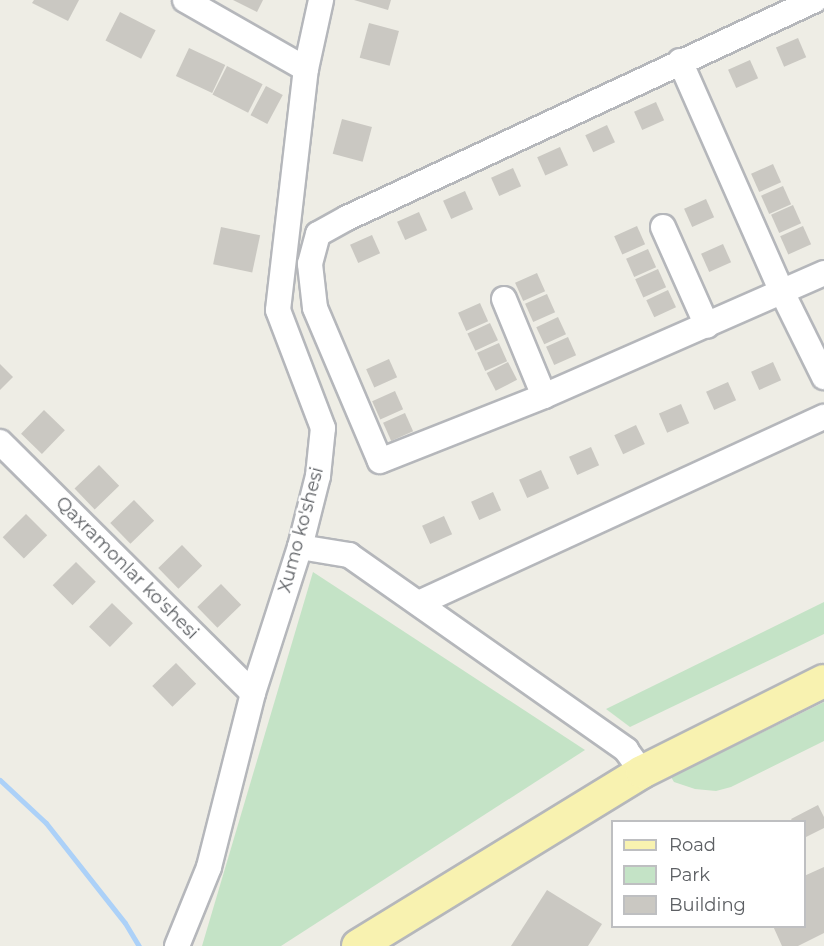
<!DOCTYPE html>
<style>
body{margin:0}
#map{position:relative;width:824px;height:946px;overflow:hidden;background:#eeede5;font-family:Montserrat,sans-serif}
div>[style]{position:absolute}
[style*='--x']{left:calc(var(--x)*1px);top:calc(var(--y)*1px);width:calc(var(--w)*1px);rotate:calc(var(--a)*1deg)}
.green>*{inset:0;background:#c4e3c6}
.stream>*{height:5px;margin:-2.5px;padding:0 2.5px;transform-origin:2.5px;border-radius:2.5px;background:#acd1f8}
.building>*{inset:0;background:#cac8c2;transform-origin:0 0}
.roads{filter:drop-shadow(2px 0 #b5b7bb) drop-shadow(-2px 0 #b5b7bb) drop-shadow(0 2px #b5b7bb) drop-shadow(0 -2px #b5b7bb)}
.minor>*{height:24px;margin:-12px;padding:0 12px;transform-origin:12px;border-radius:12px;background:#fff}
.major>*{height:32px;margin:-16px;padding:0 16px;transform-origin:16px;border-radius:16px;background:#f8f2b0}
span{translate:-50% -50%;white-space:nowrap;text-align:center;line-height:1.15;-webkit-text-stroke:4.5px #fff;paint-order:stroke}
.street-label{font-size:18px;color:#5d6064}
.legend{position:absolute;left:611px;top:820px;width:195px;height:108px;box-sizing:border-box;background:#fff;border:2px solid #bebfc1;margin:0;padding:8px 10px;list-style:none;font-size:18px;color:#5d6064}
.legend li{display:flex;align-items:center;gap:12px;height:30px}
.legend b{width:30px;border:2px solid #bebfc1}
</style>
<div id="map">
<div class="green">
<i style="clip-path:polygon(313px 572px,585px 750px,281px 946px,202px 946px)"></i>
<i style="clip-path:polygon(824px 602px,824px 634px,630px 727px,606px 709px)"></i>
<i style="clip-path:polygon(824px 702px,824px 741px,731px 787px,716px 791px,695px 789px,674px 782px,671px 777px)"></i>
</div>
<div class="stream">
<i style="--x:0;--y:780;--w:63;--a:43.1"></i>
<i style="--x:46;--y:823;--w:127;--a:51.7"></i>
<i style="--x:125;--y:923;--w:27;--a:59"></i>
</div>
<div class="building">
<i style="clip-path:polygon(34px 0,79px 0,68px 21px,32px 3px)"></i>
<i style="clip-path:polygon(233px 0,263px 0,257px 12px)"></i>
<i style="clip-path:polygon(354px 0,391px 0,388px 10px)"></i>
<i style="left:120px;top:12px;width:40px;height:32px;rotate:27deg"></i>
<i style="left:369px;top:23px;width:31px;height:36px;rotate:15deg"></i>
<i style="left:798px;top:38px;width:21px;height:24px;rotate:67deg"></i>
<i style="left:189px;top:48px;width:40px;height:31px;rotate:25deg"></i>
<i style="left:750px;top:60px;width:20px;height:24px;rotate:66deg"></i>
<i style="left:227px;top:66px;width:40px;height:32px;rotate:27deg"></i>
<i style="left:266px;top:86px;width:19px;height:33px;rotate:28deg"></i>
<i style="left:656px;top:102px;width:20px;height:24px;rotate:66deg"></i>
<i style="left:342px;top:119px;width:31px;height:36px;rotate:15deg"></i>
<i style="left:607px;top:125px;width:19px;height:24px;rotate:65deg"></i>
<i style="left:560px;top:147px;width:20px;height:25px;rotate:66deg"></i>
<i style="left:773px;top:164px;width:20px;height:24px;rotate:66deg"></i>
<i style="left:513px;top:168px;width:20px;height:24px;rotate:66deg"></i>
<i style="left:783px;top:186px;width:20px;height:24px;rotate:66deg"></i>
<i style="left:465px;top:191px;width:20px;height:24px;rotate:66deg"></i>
<i style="left:706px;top:199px;width:20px;height:24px;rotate:66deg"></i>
<i style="left:793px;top:205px;width:20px;height:24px;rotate:66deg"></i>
<i style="left:419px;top:212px;width:20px;height:24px;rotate:66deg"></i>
<i style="left:637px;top:226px;width:20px;height:25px;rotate:66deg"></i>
<i style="left:803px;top:226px;width:20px;height:25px;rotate:66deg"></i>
<i style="left:221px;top:227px;width:40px;height:38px;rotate:12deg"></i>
<i style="left:372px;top:235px;width:20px;height:24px;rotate:66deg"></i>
<i style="left:723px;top:244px;width:20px;height:24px;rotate:66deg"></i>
<i style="left:648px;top:249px;width:20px;height:24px;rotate:66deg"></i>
<i style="left:658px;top:269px;width:20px;height:25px;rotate:66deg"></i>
<i style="left:537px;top:273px;width:20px;height:24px;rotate:66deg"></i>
<i style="left:668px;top:290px;width:19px;height:24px;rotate:65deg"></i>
<i style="left:547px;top:294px;width:20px;height:24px;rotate:66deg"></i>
<i style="left:480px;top:303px;width:20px;height:24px;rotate:66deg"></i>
<i style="left:558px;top:317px;width:19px;height:24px;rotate:65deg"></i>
<i style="left:490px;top:323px;width:19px;height:25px;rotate:65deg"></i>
<i style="left:568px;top:337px;width:20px;height:24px;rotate:66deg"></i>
<i style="left:499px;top:343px;width:20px;height:24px;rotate:66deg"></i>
<i style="left:389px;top:359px;width:20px;height:25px;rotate:66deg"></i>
<i style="left:508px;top:362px;width:20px;height:24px;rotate:63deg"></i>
<i style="left:773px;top:362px;width:20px;height:24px;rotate:66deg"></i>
<i style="clip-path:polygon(0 364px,13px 377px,0 390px)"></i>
<i style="left:728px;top:382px;width:20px;height:24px;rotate:66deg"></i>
<i style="left:395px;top:391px;width:20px;height:25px;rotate:66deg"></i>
<i style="left:681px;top:404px;width:21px;height:24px;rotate:67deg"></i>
<i style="left:44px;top:410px;width:29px;height:33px;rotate:44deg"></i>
<i style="left:405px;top:413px;width:20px;height:24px;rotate:66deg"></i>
<i style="left:636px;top:425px;width:21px;height:24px;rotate:65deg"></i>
<i style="left:591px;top:447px;width:20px;height:24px;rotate:66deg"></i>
<i style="left:99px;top:465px;width:29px;height:34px;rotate:46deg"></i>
<i style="left:541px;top:470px;width:20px;height:24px;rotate:66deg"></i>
<i style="left:493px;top:492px;width:20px;height:24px;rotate:66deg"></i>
<i style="left:134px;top:500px;width:29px;height:33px;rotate:46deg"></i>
<i style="left:26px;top:514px;width:30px;height:33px;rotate:45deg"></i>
<i style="left:444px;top:516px;width:20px;height:24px;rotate:66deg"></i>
<i style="left:182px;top:545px;width:29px;height:33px;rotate:46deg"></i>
<i style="left:76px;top:562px;width:28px;height:33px;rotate:45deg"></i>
<i style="left:221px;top:584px;width:29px;height:33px;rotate:46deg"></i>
<i style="left:112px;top:603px;width:29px;height:33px;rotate:44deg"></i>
<i style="left:176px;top:663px;width:29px;height:33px;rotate:46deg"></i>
<i style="clip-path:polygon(818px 805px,824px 817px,824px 828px,804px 838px,804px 822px,793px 822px,791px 819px)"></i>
<i style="clip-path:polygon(824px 867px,824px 933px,798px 946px,782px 946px,773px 926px,804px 926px,804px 876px)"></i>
<i style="clip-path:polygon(547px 890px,602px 924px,588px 946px,511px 946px)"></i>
</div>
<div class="roads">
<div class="minor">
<i style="--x:185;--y:0;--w:139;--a:29.7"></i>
<i style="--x:815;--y:0;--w:516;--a:155.02"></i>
<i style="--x:347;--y:218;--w:33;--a:151"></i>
<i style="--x:318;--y:234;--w:31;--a:105"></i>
<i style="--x:310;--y:264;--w:44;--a:83.5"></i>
<i style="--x:315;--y:308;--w:166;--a:67"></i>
<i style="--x:380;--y:461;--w:176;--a:-21.6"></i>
<i style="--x:544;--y:396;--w:306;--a:-23.7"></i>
<i style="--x:680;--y:61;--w:253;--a:66.2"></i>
<i style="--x:782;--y:292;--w:95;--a:63.7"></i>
<i style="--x:663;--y:227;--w:108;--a:66"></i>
<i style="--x:504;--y:299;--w:105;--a:67.6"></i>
<i style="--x:0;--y:442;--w:356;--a:44.8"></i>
<i style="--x:300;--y:547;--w:50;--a:9.3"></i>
<i style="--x:349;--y:555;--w:339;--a:35.1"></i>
<i style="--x:626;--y:750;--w:27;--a:54"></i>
<i style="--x:419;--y:603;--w:446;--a:-24.7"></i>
<i style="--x:177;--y:946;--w:85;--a:-67.9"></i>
<i style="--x:209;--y:867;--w:179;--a:-75.8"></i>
<i style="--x:253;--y:693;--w:153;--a:-72.2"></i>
<i style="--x:300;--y:547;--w:73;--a:-75.8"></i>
<i style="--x:318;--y:476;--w:48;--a:-84.1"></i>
<i style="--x:323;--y:428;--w:126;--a:-110.9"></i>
<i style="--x:278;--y:310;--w:243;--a:-83.4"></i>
<i style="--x:306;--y:69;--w:71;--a:-77.7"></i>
</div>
<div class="major">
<i style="--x:358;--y:946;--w:333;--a:-31.5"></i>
<i style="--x:642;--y:772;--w:203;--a:-26.6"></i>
</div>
</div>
<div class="street-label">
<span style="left:301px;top:530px;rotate:-75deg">Xumo ko'shesi</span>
<span style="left:127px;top:568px;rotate:45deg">Qaxramonlar ko'shesi</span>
</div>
<ul class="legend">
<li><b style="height:8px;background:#f8f2b0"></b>Road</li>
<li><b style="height:16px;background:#c4e3c6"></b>Park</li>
<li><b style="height:16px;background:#cac8c2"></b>Building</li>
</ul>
</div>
